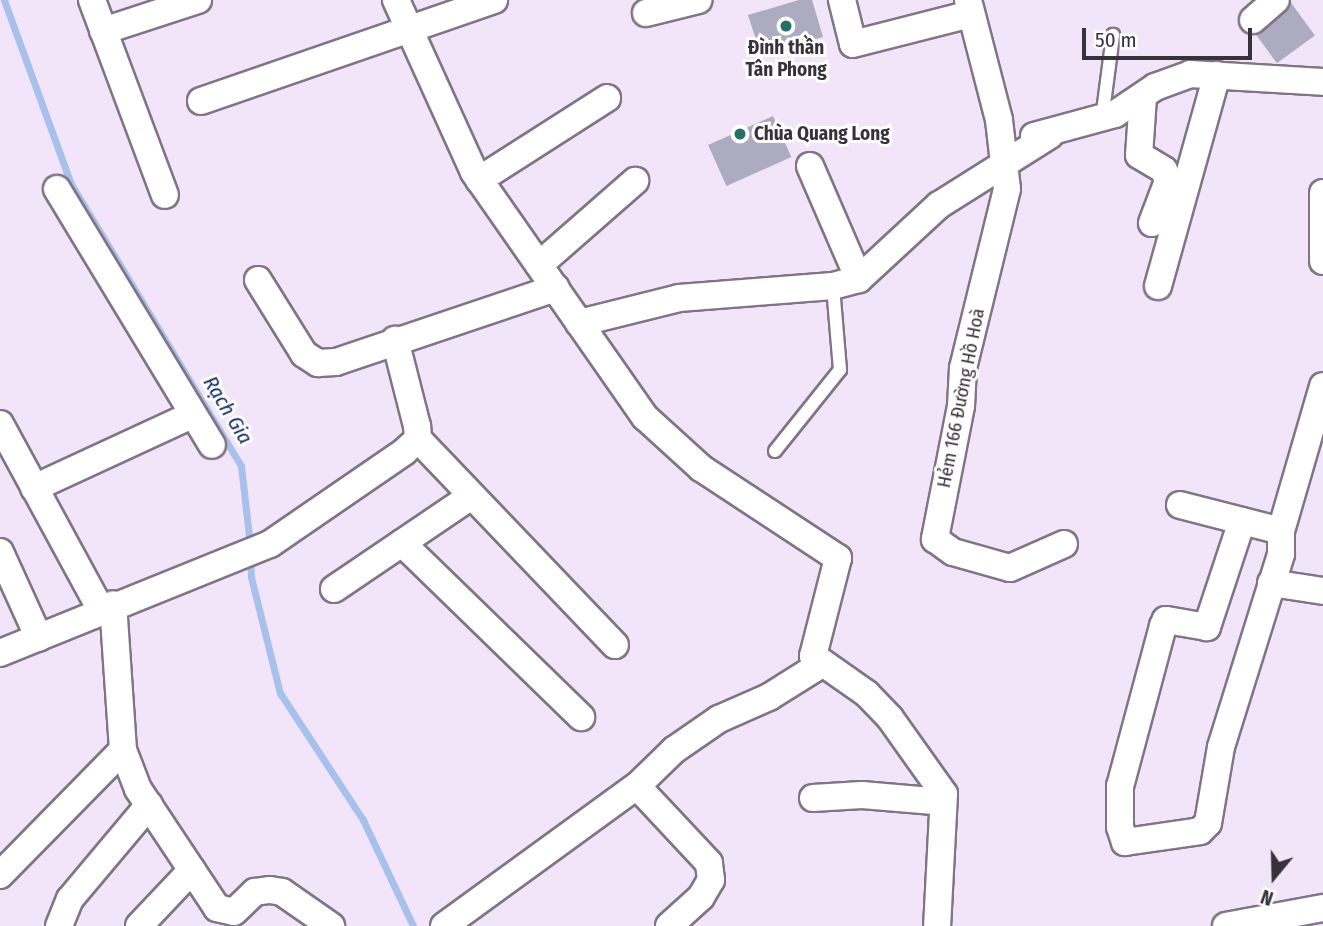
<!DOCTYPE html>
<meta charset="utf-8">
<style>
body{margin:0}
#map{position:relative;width:1323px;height:926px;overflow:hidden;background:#f2e5f9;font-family:"Fira Sans Condensed",sans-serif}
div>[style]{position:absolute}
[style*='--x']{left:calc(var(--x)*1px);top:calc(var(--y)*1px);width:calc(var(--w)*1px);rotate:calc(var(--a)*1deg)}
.stream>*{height:7px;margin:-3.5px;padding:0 3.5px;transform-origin:3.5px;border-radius:3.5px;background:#a8c1ec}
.building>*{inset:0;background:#acabc0;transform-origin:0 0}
.roads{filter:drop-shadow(2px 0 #807486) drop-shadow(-2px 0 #807486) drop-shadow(0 2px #807486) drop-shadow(0 -2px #807486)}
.lane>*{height:12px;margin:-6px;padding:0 6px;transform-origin:6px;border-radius:6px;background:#fff}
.street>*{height:26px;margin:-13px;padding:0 13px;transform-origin:13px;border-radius:13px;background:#fff}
.dots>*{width:19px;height:19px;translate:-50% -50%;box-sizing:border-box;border:4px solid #fff;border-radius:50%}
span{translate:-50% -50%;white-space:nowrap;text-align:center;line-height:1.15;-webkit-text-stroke:6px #fff;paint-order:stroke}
.poi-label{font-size:19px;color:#37323a;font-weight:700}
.left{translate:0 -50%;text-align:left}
.street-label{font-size:19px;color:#37323a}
.water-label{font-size:21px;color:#112d60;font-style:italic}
.north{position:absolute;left:1239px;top:842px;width:70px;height:70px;-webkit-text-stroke:5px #fff;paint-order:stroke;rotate:199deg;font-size:19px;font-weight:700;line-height:28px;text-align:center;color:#37323a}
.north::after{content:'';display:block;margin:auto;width:24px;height:32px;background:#37323a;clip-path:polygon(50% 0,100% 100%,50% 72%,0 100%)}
.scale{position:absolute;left:1082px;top:28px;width:170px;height:32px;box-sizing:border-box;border:4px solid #37323a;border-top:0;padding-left:9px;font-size:21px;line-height:24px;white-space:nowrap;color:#37323a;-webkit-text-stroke:5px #fff;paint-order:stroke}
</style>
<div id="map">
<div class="stream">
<i style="--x:4;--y:0;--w:196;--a:70"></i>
<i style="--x:71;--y:184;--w:329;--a:58.9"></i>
<i style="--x:241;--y:466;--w:80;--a:83.5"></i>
<i style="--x:250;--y:557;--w:20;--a:87"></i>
<i style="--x:251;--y:577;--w:120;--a:76"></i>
<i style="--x:280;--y:693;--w:152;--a:56.8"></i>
<i style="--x:363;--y:820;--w:117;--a:64.7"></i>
</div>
<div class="building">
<i style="clip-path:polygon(799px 0,812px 0,823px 37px,761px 55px,748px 15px)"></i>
<i style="left:1289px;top:0;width:44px;height:47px;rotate:54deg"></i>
<i style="left:773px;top:116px;width:45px;height:71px;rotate:66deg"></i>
</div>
<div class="roads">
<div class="lane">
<i style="--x:1102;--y:119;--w:85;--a:-82.5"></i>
<i style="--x:775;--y:451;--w:104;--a:-51.3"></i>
<i style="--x:840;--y:370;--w:84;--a:-94.8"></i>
</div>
<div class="street">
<i style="--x:92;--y:0;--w:208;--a:69.5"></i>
<i style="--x:396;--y:0;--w:189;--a:65.6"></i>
<i style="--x:474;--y:172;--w:299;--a:55.1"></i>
<i style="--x:645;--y:417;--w:76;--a:42.3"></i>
<i style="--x:701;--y:468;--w:164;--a:33.3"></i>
<i style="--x:838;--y:558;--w:101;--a:104.3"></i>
<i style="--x:813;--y:656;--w:66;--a:35.1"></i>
<i style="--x:867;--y:694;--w:33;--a:46"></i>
<i style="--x:890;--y:718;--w:93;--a:54.6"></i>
<i style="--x:944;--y:794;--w:132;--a:93"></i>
<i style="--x:842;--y:0;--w:45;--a:76"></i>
<i style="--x:853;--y:44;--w:122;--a:-14.3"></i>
<i style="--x:968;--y:0;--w:124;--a:75.5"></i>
<i style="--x:999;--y:120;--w:69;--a:83.4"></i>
<i style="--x:1007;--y:189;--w:184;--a:103.8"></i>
<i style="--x:963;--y:368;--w:38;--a:93"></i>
<i style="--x:961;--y:406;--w:136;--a:101.1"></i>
<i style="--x:935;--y:539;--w:22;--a:36"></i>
<i style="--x:953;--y:552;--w:59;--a:15.7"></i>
<i style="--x:1010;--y:568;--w:59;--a:-24"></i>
<i style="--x:646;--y:13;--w:54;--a:-14"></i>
<i style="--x:1253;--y:20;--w:30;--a:-41"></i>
<i style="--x:103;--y:31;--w:100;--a:-18.1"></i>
<i style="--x:1143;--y:97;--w:58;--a:93.9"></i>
<i style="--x:1139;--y:155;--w:29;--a:31"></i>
<i style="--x:1164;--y:170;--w:12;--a:70"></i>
<i style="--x:1168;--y:181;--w:45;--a:110.9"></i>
<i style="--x:201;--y:101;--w:310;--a:-19"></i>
<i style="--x:1034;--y:136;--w:84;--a:-15.2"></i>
<i style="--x:1115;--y:114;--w:48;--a:-34"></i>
<i style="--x:1155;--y:87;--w:37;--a:-20"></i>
<i style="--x:1190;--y:74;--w:133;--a:3.4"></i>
<i style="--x:810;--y:166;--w:123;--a:66.6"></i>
<i style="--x:479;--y:180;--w:152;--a:-32.6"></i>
<i style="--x:57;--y:189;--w:299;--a:58.8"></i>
<i style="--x:1323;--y:193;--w:68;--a:90"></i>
<i style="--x:539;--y:265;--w:128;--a:-41.2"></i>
<i style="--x:258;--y:280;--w:87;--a:58.1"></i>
<i style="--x:304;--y:354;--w:17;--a:33"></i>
<i style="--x:318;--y:363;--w:18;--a:-3"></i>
<i style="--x:336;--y:362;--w:232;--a:-18.6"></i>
<i style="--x:1158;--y:286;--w:219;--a:-74.4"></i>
<i style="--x:579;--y:323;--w:103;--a:-14"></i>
<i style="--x:679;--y:298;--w:154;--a:-4.5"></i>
<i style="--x:833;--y:286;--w:27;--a:-15"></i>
<i style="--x:859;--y:279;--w:109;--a:-42.8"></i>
<i style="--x:939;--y:205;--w:131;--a:-32.2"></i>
<i style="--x:0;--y:424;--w:212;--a:61.5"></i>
<i style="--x:418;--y:439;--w:285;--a:46.3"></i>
<i style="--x:34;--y:488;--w:174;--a:-24.8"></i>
<i style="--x:1180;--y:505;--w:104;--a:14.4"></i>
<i style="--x:1242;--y:521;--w:112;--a:108.3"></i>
<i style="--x:1207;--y:627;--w:42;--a:-170.3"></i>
<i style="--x:1166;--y:620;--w:7;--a:117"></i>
<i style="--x:1163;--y:626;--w:166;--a:105"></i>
<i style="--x:1120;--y:786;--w:41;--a:90"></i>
<i style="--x:1120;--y:827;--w:16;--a:72"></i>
<i style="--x:1125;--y:842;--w:76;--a:-8.3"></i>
<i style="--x:1200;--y:831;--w:11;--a:-45"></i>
<i style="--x:1208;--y:823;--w:77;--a:-80.3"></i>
<i style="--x:1221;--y:747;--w:202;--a:-72.7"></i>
<i style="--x:1281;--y:554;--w:23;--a:-90"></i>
<i style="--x:1281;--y:531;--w:151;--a:-73.8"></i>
<i style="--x:402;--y:543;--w:250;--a:44.2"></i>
<i style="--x:0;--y:552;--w:94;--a:65.6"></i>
<i style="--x:1271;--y:583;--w:53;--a:8.7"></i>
<i style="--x:334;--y:589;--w:164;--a:-34.1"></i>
<i style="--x:0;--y:653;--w:291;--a:-22"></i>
<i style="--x:270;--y:544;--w:163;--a:-34.5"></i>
<i style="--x:404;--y:452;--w:19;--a:-43"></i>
<i style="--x:418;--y:439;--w:13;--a:-94"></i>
<i style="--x:417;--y:426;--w:89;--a:-104.3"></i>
<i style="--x:123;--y:750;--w:42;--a:69"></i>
<i style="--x:138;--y:789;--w:143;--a:56.4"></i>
<i style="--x:217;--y:908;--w:17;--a:13"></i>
<i style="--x:234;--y:912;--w:29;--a:-44"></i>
<i style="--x:255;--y:892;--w:15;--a:-8"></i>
<i style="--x:270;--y:890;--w:12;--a:9"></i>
<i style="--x:282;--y:892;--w:60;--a:34.8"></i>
<i style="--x:813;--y:798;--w:49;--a:-3.5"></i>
<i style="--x:862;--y:795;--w:81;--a:4.9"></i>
<i style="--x:0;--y:875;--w:175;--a:-45.5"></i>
<i style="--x:123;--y:750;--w:146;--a:-93.9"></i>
<i style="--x:59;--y:926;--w:29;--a:-68"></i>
<i style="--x:70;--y:899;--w:123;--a:-50"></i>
<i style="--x:139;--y:926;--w:77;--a:-46.6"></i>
<i style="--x:444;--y:926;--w:238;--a:-36"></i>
<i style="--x:669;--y:926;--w:43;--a:-42.2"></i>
<i style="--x:701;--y:897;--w:20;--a:-60"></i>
<i style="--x:711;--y:880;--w:17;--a:-97"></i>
<i style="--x:709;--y:863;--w:105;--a:-133.1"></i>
<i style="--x:637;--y:786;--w:52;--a:-44.2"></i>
<i style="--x:674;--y:750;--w:55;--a:-34.6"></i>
<i style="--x:719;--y:719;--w:55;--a:-23.7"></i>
<i style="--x:769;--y:697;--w:60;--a:-32.1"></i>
<i style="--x:1226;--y:926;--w:99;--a:-10.5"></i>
</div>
</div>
<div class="dots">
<i style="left:786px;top:26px;background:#276e63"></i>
<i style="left:740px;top:134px;background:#276e63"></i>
</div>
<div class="poi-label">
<span style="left:786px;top:59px">Đình thần<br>Tân Phong</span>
<span class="left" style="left:754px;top:134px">Chùa Quang Long</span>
</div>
<div class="street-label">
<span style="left:961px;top:398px;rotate:-79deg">Hẻm 166 Đường Hồ Hoà</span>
</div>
<div class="water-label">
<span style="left:228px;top:410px;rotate:59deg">Rạch Gia</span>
</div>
<div class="north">N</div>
<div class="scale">50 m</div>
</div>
